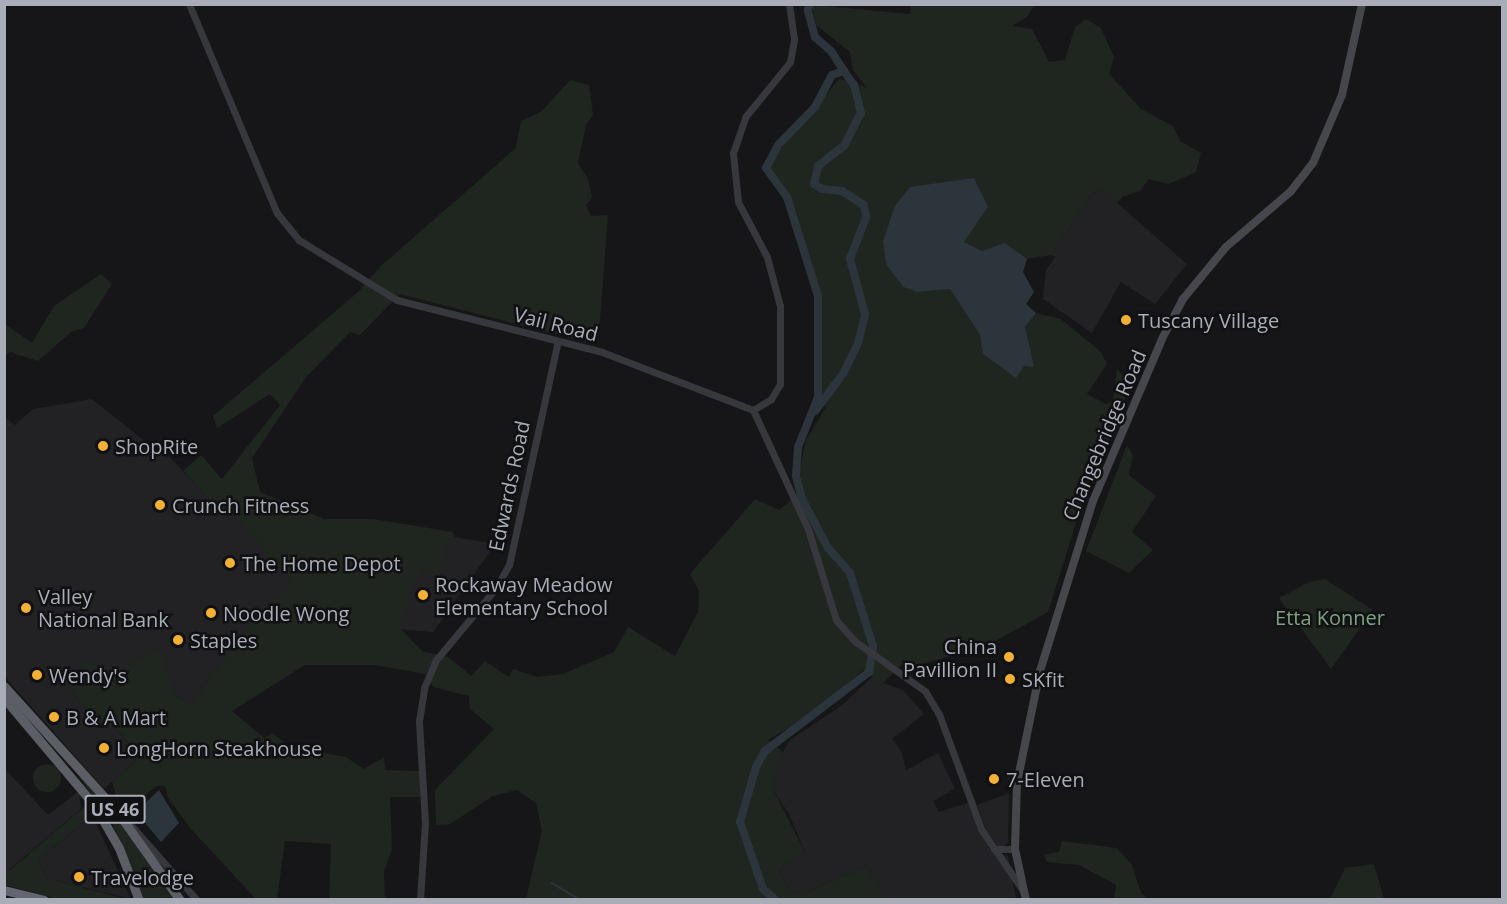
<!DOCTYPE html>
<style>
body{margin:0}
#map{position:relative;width:1507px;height:904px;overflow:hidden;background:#161618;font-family:"Open Sans",sans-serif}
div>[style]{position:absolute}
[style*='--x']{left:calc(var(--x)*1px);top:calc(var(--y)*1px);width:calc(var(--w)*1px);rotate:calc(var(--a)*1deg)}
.built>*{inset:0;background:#222225}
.green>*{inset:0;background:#1e261f}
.round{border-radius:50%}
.water>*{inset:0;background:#2c353c}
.stream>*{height:1.5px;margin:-0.75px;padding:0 0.75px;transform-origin:0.75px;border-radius:0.75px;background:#2c353c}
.river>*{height:8px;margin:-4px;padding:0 4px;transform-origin:4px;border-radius:4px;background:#2c353c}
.tertiary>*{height:7px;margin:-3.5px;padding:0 3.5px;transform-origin:3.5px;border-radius:3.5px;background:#37383d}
.secondary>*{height:8px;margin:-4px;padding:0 4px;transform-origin:4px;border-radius:4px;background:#45474d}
.trunk>*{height:9px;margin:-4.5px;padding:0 4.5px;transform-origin:4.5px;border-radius:4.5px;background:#5b5e65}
.motorway>*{height:9px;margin:-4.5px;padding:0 4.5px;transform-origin:4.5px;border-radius:4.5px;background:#63666e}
.dots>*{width:16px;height:16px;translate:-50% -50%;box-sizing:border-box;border:3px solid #111113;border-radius:50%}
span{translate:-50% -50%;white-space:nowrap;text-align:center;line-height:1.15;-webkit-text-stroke:5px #111113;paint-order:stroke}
.shield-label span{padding:2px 4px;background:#111113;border:2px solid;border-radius:4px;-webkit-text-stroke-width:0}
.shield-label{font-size:18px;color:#a8adb8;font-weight:700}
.poi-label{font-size:20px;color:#a8adb8}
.left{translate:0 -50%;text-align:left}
.right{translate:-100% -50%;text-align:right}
.street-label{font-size:20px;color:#a8adb8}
.park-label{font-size:20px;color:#7fa381}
.frame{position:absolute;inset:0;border:6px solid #a8adb8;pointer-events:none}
</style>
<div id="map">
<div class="built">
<i style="clip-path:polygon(1101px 189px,1187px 264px,1155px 304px,1121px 282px,1092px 333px,1043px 299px,1046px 270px,1055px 257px,1051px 255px,1090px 195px)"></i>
<i style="clip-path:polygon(92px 399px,157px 451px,162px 449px,208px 498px,223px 504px,294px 581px,250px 624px,190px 705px,176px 696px,111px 673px,64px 681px,92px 717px,112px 725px,137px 753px,137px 760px,104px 789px,5px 677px,4px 417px,15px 425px,33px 409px)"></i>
<i style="clip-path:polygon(454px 537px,490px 543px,489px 553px,433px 632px,400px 629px,361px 577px)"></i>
<i style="clip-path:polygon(874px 675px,883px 683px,903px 690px,924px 714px,892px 739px,901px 750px,906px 770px,938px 753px,955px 789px,933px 801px,939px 812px,970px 802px,997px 854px,1008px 856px,1016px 899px,885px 899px,866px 866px,801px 895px,787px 887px,779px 870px,805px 852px,789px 814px,770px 785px,783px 752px,790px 740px,841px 706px)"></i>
<i style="clip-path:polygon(4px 768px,48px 815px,79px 791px,81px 809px,9px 870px,5px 869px)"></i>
<i style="clip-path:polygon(1009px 793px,1008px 842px,1004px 847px,998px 846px,986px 830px,977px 805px)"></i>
<i style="clip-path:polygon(90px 817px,93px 817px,131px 899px,46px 878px,38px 860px)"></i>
</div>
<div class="green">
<i style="clip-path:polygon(812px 5px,910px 14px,911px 5px,1034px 5px,1028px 16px,1012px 26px,1032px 29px,1049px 62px,1065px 60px,1075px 27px,1086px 19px,1101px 28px,1114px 57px,1109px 74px,1141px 109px,1173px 126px,1180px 141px,1201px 153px,1196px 172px,1169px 184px,1149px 179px,1140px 191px,1122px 197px,1117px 204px,1101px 189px,1090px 195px,1051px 255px,1027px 259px,1005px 244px,982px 251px,964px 242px,988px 207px,903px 287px,917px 292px,950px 289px,980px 335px,983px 354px,1016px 378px,1023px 366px,1025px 326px,1036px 313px,1061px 319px,1101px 352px,1107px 364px,1087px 394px,1106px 404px,1113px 401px,1117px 369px,1126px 379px,1124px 411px,1104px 450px,1100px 447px,1048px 612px,990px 644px,913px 667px,902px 664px,883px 683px,863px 670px,816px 711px,768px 740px,783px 752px,771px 785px,805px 852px,779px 870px,787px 887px,801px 895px,866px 866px,885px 899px,526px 899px,542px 830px,536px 803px,517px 790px,493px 796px,450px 824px,436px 825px,435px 790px,494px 729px,470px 709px,469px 696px,433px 687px,425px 674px,375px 665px,305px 665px,232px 711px,264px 738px,272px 733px,291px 747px,346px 757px,364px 769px,384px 757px,385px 770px,419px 771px,421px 797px,390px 797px,392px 849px,384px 872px,385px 899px,329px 899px,331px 844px,285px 841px,277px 899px,256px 899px,190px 828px,168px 798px,165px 786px,157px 786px,135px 803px,118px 802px,112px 782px,137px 760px,137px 752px,112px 725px,92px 717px,64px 681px,89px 659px,111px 673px,159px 649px,176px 696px,190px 705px,250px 624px,293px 581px,223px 504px,208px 498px,183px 471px,201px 455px,222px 479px,280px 405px,270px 394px,217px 428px,213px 416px,358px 292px,382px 265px,516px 148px,521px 121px,541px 112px,570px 80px,589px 85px,593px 115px,586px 125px,578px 163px,588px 179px,592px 198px,586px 205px,591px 216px,608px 215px,600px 321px,594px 344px,400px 294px,360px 335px,350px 332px,306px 377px,252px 458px,260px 492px,324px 519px,373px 519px,453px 532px,454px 538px,448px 539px,444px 563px,436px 575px,425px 568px,408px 592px,414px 597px,402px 614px,400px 628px,422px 651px,448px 657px,471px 676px,485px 661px,509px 677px,513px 669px,537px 677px,563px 674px,614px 652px,628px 627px,675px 656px,698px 612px,699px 591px,690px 574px,755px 499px,779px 510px,796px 496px,805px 442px,826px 407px,821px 399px,822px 300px,789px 197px,771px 172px,772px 159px,839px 79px,866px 87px,853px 70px,850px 52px,816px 25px)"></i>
<i style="clip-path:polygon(101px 274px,112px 284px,84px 328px,71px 332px,38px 361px,10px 352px,5px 356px,5px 324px,32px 343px,54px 306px)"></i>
<i style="clip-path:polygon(1127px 445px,1133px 455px,1129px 475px,1156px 496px,1132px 532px,1153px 550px,1129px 573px,1086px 551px)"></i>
<i style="clip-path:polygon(1325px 579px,1373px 610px,1331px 669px,1279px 598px,1309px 582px)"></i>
<i style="clip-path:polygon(65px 757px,129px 831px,176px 899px,144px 899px,112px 823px)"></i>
<i class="round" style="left:33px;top:764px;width:28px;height:28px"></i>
<i style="clip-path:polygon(84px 807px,90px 817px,38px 860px,46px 878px,127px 899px,57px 899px,5px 885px,4px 869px,10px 870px)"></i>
<i style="clip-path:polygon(1062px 841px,1117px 848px,1132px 865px,1141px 893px,1148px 899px,1114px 899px,1116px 885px,1079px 865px,1047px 862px,1044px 855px,1059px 852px)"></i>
<i style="clip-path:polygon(1374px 864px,1384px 899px,1330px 899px,1345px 868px)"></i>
</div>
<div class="water">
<i style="clip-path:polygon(974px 178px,988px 207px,964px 242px,982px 251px,1005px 243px,1027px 259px,1023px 272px,1034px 292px,1026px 304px,1036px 313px,1025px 327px,1034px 367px,1024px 366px,1016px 378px,983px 354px,980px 335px,950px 289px,917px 292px,903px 287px,886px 264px,883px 241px,895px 206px,910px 187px)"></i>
<i style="clip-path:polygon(159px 790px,179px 823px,161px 842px,136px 812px)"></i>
</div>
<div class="stream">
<i style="--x:552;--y:883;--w:33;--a:31"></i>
</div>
<div class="river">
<i style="--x:815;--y:411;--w:46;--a:-52.9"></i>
<i style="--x:843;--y:374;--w:34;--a:-64"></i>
<i style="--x:858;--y:343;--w:30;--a:-76"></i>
<i style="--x:865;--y:314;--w:57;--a:-105.3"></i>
<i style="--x:850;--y:259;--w:45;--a:-69.1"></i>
<i style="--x:866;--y:217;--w:12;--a:-99"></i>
<i style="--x:864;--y:205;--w:26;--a:-148"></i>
<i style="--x:842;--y:191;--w:20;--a:-174"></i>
<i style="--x:822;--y:189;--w:9;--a:-148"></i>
<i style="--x:814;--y:184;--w:18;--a:-77"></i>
<i style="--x:818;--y:166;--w:33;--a:-38"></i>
<i style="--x:844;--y:146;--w:37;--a:-63"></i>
<i style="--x:861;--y:113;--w:29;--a:-104"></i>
<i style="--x:854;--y:85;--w:17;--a:-126"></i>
<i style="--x:776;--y:900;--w:17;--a:-140"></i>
<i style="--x:763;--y:889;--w:71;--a:-108.9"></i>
<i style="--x:740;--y:822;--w:57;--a:-73.8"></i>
<i style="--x:756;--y:767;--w:18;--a:-61"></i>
<i style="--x:765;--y:751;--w:131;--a:-37.2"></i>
<i style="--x:869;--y:672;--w:26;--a:-81"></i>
<i style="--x:873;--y:646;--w:77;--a:-107.5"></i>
<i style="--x:850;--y:573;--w:33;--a:-131"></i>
<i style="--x:828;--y:548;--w:55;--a:-118"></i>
<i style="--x:802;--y:499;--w:24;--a:-105"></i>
<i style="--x:796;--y:476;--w:29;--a:-86"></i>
<i style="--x:798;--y:447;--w:54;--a:-68.2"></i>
<i style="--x:818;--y:397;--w:101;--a:-90"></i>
<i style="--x:818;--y:296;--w:104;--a:-107.4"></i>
<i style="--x:787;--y:197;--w:36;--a:-126"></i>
<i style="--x:766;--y:168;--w:27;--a:-62"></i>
<i style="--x:779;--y:144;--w:52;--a:-45.8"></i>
<i style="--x:815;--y:107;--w:36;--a:-62"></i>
<i style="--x:832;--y:75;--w:13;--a:-18"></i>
<i style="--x:844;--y:71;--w:24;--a:-123"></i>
<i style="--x:831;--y:51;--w:21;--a:-139"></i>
<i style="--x:815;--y:37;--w:28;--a:-105"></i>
<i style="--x:808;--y:10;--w:6;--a:-72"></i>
</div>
<div class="tertiary">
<i style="--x:189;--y:4;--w:227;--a:67.2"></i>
<i style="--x:277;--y:213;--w:35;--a:51"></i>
<i style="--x:299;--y:240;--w:115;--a:31.5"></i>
<i style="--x:397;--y:300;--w:211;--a:14.2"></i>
<i style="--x:602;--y:352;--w:162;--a:21"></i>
<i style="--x:753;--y:410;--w:131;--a:65.2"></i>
<i style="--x:808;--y:529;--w:95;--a:72.9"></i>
<i style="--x:836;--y:620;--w:30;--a:48"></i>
<i style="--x:856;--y:642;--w:85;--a:35.4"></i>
<i style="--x:925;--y:691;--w:27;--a:59"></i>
<i style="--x:939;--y:714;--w:122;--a:69.9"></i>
<i style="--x:981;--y:829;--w:76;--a:55.7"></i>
<i style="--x:753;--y:410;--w:21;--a:-31"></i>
<i style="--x:771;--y:399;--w:17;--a:-59"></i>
<i style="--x:780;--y:384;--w:78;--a:-90"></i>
<i style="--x:780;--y:306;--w:51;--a:-104.9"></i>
<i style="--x:767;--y:257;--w:62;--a:-117.8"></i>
<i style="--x:738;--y:202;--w:49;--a:-95.8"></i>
<i style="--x:733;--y:153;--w:39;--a:-71"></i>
<i style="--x:746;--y:116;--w:70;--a:-50.8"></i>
<i style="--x:790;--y:62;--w:23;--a:-80"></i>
<i style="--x:794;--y:39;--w:35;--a:-98"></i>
<i style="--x:129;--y:823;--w:103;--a:48.6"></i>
<i style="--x:994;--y:849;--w:21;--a:0"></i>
<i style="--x:420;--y:900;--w:77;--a:-86.3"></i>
<i style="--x:425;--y:823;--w:102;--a:-93.4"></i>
<i style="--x:419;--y:721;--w:33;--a:-81"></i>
<i style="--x:424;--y:688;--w:30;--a:-67"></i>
<i style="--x:436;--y:660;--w:94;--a:-50.2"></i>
<i style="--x:496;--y:588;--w:26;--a:-61"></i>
<i style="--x:509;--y:565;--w:229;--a:-77.7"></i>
</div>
<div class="secondary">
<i style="--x:1026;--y:900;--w:52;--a:-102.2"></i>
<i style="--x:1015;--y:849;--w:66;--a:-88.3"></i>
<i style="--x:1017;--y:783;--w:114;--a:-78.4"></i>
<i style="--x:1040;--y:671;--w:178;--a:-72.7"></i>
<i style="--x:1093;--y:501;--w:176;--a:-66.9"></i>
<i style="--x:1162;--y:339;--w:45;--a:-62.3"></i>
<i style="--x:1183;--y:299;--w:67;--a:-50.4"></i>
<i style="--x:1226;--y:247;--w:86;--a:-40.7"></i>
<i style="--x:1291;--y:191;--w:36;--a:-52"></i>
<i style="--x:1313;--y:163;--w:74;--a:-66.9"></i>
<i style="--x:1342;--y:95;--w:93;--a:-77.6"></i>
</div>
<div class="trunk">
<i style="--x:4;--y:686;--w:167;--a:47.9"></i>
<i style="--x:116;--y:810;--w:110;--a:54.6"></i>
<i style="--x:4;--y:698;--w:141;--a:49.9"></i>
<i style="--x:95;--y:806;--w:48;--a:60.3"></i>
<i style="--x:119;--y:848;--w:56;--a:69"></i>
</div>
<div class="motorway">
<i style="--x:4;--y:890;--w:41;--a:14"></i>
</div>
<div class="dots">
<i style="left:1126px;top:320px;background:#f2b134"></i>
<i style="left:103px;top:446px;background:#f2b134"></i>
<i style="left:160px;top:505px;background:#f2b134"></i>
<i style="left:230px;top:563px;background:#f2b134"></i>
<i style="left:423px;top:595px;background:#f2b134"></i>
<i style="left:26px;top:608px;background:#f2b134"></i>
<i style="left:211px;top:613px;background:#f2b134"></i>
<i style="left:178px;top:640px;background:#f2b134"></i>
<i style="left:1009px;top:657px;background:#f2b134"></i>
<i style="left:37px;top:675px;background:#f2b134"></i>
<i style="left:1010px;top:679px;background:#f2b134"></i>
<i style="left:54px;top:717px;background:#f2b134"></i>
<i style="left:104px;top:748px;background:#f2b134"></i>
<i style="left:994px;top:779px;background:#f2b134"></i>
<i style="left:79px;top:877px;background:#f2b134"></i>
</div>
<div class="shield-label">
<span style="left:115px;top:809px">US 46</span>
</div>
<div class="poi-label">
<span class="left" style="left:1138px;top:320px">Tuscany Village</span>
<span class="left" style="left:115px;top:446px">ShopRite</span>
<span class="left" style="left:172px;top:505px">Crunch Fitness</span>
<span class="left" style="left:242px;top:563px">The Home Depot</span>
<span class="left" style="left:435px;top:596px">Rockaway Meadow<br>Elementary School</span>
<span class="left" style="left:38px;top:608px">Valley<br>National Bank</span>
<span class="left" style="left:223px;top:613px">Noodle Wong</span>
<span class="left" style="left:190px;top:640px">Staples</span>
<span class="right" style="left:997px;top:658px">China<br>Pavillion II</span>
<span class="left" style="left:49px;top:675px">Wendy's</span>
<span class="left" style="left:1022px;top:679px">SKfit</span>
<span class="left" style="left:66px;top:717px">B &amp; A Mart</span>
<span class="left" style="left:116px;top:748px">LongHorn Steakhouse</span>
<span class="left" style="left:1006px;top:779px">7-Eleven</span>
<span class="left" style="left:91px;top:877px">Travelodge</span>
</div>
<div class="street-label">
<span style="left:556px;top:324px;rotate:14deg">Vail Road</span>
<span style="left:1104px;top:435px;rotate:-67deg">Changebridge Road</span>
<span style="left:509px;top:486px;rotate:-78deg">Edwards Road</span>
</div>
<div class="park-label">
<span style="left:1330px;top:617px">Etta Konner</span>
</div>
<div class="frame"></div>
</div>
